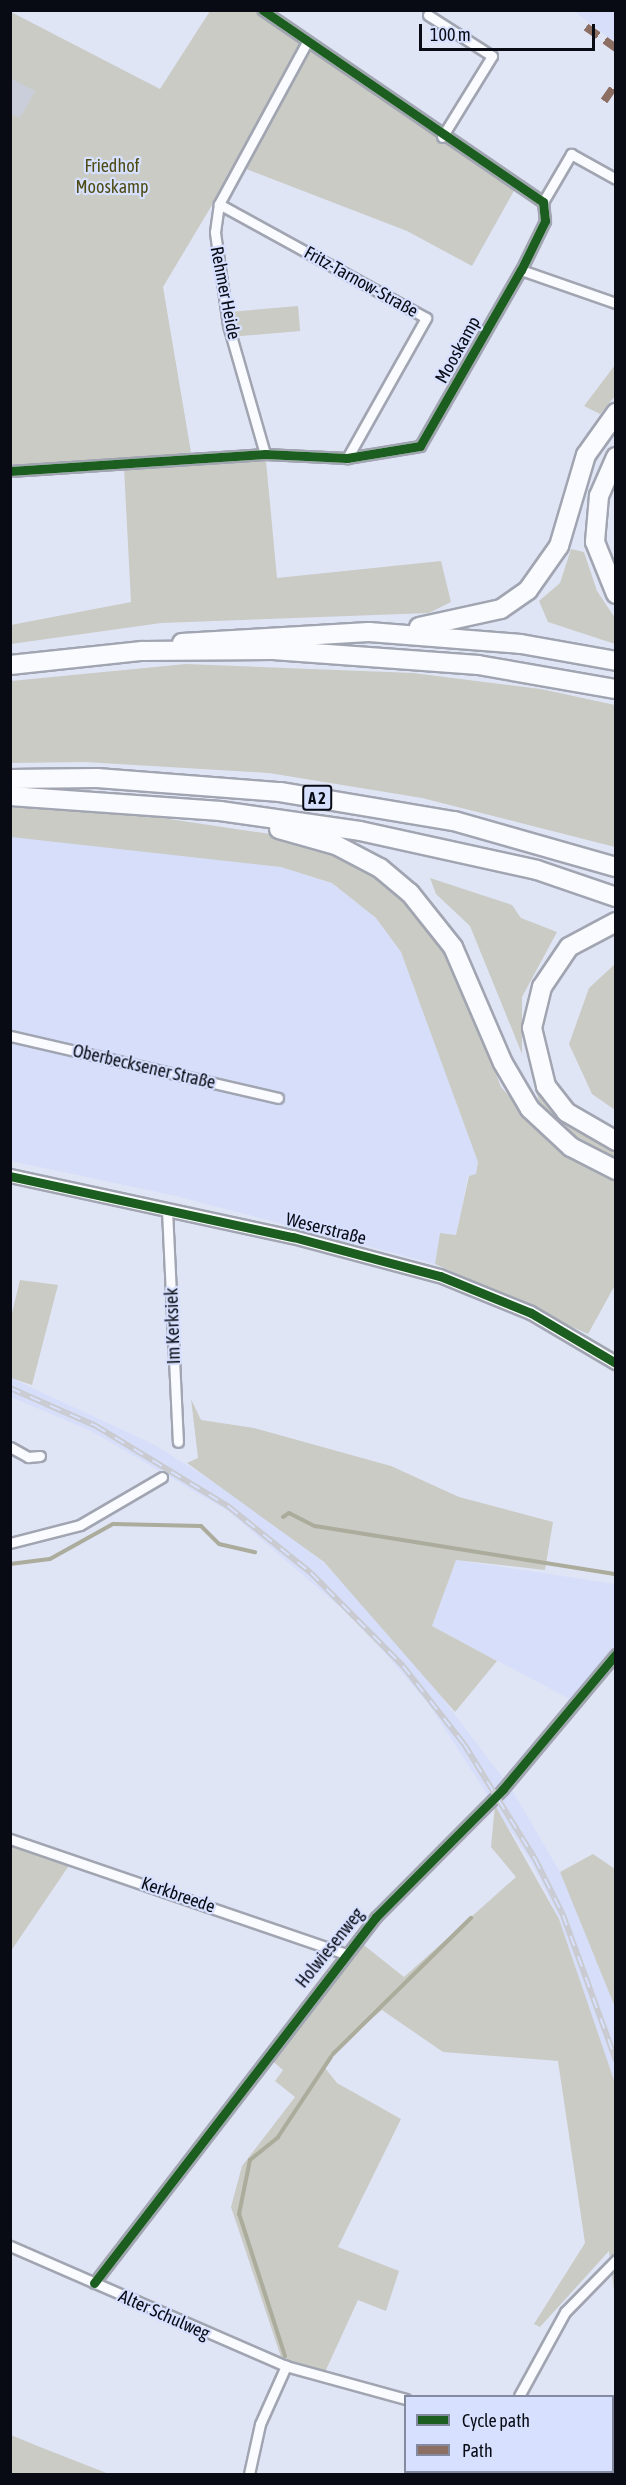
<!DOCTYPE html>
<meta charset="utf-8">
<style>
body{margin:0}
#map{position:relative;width:626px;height:2485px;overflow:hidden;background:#e0e5f6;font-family:"Asap Condensed",sans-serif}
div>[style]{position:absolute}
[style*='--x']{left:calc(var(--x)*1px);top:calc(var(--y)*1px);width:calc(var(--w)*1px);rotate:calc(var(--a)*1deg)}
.built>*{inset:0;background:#d6defa}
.green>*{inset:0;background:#c9cbc4;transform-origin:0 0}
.stream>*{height:4px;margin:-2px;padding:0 2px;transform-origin:2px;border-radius:2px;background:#abac9b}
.building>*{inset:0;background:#cacedb}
.roads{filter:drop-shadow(2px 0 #a1a5b1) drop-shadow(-2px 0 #a1a5b1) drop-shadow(0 2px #a1a5b1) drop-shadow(0 -2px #a1a5b1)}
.minor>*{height:9px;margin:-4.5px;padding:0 4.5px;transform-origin:4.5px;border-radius:4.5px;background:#fafbfe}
.tertiary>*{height:12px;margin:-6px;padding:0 6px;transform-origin:6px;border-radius:6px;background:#fafbfe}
.motorway>*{height:18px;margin:-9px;padding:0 9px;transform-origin:9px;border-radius:9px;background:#fafbfe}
.rail>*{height:6px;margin-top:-3px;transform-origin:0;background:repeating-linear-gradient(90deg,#d7e0ff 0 11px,#c9cbd0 0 22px);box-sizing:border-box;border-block:2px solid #c9cbd0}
.quiet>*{height:8px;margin-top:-4px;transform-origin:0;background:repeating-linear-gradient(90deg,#8d6e63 0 15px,transparent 0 23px)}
.cycleway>*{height:9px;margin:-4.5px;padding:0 4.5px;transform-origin:4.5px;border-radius:4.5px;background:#1b5e20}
span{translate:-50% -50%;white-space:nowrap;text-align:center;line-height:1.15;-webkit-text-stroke:4.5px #d7e0ff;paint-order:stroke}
.shield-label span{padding:2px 4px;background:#d7e0ff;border:2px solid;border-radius:4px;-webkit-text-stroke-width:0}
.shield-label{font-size:16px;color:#080b14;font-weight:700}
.park-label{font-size:18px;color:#4f4c16}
.street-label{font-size:18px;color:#080b14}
.frame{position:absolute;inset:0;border:12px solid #080b14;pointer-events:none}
.legend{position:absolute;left:404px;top:2395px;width:210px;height:78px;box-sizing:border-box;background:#d7e0ff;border:2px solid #848ba1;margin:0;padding:8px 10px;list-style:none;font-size:18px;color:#080b14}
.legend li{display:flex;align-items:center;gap:12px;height:30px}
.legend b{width:30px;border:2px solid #848ba1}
.scale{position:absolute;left:419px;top:24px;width:176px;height:27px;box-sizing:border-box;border:3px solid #080b14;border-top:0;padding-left:8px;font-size:18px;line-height:21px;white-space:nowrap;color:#080b14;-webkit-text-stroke:4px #d7e0ff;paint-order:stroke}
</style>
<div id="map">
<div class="built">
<i style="clip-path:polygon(574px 11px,615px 11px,615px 43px)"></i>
<i style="clip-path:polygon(33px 836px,281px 867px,332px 883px,376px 918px,401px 952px,478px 1162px,476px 1174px,468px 1176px,456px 1235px,440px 1233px,435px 1264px,176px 1196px,11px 1161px,10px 837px)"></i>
<i style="clip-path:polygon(11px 1378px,155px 1445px,236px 1496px,323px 1562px,410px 1655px,512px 1790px,560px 1872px,615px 2007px,615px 2083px,559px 1919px,532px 1864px,428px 1703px,359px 1623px,228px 1511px,91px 1431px,11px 1397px)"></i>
<i style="clip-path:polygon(456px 1560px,615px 1584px,615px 1660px,579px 1704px,432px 1626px)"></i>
</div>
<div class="green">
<i style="clip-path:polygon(210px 11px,255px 11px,515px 189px,472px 266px,407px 231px,236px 165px,163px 287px,193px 464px,266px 461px,277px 578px,441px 561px,451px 602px,429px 613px,161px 623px,11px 644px,11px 625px,131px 602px,124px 468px,11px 475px,11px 12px,160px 89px)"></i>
<i style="left:298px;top:306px;width:25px;height:71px;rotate:85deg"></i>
<i style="clip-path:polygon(615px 365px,615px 396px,600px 414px,584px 406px)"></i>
<i style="clip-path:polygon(571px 549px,584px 552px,597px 591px,615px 618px,615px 644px,548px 622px,539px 601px,560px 583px)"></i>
<i style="clip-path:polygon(186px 664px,413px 673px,541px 689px,615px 705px,615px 847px,422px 798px,269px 773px,85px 762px,11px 763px,11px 681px)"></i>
<i style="clip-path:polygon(82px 806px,297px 838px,360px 863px,402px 896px,445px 945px,501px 1087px,542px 1133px,615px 1179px,615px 1285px,588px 1334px,435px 1264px,440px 1233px,456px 1235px,469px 1176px,476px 1174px,478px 1162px,401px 952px,376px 918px,332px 883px,281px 867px,11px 837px,10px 808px)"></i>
<i style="clip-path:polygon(430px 878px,512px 905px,521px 918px,557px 932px,522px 997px,522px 1054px,470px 926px,436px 894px)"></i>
<i style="clip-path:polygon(615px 964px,615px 1110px,592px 1094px,569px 1044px,589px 988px)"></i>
<i style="clip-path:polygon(537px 1092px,568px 1126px,615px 1148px,615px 1157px,569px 1133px,539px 1104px)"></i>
<i style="clip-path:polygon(20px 1280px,58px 1285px,32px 1385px,11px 1378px,11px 1317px)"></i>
<i style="clip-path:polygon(191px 1399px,201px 1420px,254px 1428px,391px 1466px,459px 1497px,553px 1522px,545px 1570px,456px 1560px,432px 1626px,497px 1661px,455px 1712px,324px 1562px,187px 1463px,198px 1458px)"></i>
<i style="clip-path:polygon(495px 1805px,559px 1919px,615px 2083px,615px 2298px,609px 2251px,540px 2327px,534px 2324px,585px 2243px,558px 2061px,443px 2052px,382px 2010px,346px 2040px,325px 2068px,337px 2083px,401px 2119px,338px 2247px,399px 2271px,386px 2311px,358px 2300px,325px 2372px,281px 2357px,231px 2207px,242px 2166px,295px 2097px,275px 2081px,283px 2070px,264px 2054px,355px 1938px,404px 1977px,516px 1877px,491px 1847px)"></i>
<i style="clip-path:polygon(11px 1844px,70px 1864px,11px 1951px)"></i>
<i style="clip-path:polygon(593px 1854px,615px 1869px,615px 2007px,560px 1872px)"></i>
<i style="clip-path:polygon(11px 2435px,35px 2445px,109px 2474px,11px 2474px)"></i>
</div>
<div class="stream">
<i style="--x:283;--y:1517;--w:7;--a:-34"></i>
<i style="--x:289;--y:1513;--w:29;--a:27"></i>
<i style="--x:315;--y:1526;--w:305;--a:9.1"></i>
<i style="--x:10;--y:1564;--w:40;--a:-7.1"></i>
<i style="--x:50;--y:1559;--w:72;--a:-29.1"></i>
<i style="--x:113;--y:1524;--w:88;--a:1.3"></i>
<i style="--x:201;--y:1526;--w:25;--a:45"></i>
<i style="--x:219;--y:1544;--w:37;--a:13"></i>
<i style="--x:333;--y:2054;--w:194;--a:-44.6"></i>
<i style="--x:285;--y:2356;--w:149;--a:-107.9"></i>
<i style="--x:239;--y:2214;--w:55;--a:-78.5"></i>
<i style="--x:250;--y:2160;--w:36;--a:-39"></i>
<i style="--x:278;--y:2137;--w:96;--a:-56.5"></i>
</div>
<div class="building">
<i style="clip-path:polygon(10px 78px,35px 91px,20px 118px,10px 113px)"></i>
</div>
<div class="roads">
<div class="minor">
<i style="--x:428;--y:15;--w:76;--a:32.6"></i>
<i style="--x:492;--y:56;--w:95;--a:121.7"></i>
<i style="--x:543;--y:202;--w:56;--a:-59.7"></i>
<i style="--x:571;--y:154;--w:51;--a:29.1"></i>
<i style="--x:219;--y:204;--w:236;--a:28.8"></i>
<i style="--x:426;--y:318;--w:161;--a:119.4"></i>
<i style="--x:521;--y:270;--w:101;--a:19.2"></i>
<i style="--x:265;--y:454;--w:134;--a:-106"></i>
<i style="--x:228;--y:325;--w:94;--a:-98"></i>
<i style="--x:215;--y:232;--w:28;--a:-82"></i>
<i style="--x:219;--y:204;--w:184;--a:-61.5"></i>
<i style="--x:10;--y:471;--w:256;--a:-3.8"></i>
<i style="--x:265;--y:454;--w:82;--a:2.8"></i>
<i style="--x:347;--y:458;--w:74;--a:-9.3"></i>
<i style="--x:420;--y:446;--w:203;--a:-60.2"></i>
<i style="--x:521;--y:270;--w:55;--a:-63.9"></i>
<i style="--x:545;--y:221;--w:19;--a:-96"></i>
<i style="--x:543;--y:202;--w:340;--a:-145.6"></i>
<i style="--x:10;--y:1036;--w:275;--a:13"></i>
<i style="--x:167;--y:1210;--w:232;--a:87.3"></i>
<i style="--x:10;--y:1447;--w:21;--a:29"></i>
<i style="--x:28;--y:1457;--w:12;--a:-5"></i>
<i style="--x:10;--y:1543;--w:72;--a:-14.4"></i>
<i style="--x:80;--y:1525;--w:95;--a:-30.3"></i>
<i style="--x:10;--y:1839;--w:354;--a:18.9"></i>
<i style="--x:10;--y:2246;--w:301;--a:23.5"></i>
<i style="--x:286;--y:2366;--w:124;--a:15.4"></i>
<i style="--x:94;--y:2283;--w:462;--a:-52.4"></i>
<i style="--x:376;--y:1917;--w:180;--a:-45.2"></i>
<i style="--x:503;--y:1789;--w:176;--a:-50.1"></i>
<i style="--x:519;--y:2396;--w:96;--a:-61.3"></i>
<i style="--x:565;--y:2312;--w:73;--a:-45.6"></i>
<i style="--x:508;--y:2472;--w:2;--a:90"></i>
<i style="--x:249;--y:2474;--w:51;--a:-77.6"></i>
<i style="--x:260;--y:2424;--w:64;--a:-65.9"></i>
</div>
<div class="tertiary">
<i style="--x:10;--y:1176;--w:289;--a:12.2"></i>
<i style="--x:293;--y:1237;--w:152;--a:14.9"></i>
<i style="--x:440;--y:1276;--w:98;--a:22.1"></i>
<i style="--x:531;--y:1313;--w:99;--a:30.5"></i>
</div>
<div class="motorway">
<i style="--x:616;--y:457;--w:43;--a:113.6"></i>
<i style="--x:599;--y:496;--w:46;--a:95"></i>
<i style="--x:595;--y:542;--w:56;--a:68"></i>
<i style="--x:419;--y:627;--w:84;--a:-12.4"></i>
<i style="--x:501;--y:609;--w:33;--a:-35"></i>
<i style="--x:528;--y:590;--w:54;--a:-54.8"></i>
<i style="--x:559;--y:546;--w:95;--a:-73.5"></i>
<i style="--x:586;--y:455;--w:52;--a:-54.5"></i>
<i style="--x:182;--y:643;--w:187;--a:-3.4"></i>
<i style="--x:369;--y:632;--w:152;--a:4.5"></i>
<i style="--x:521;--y:644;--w:97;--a:10.1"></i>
<i style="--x:10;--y:665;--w:133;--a:-6.1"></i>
<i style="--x:142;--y:651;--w:131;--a:-0.4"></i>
<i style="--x:273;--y:650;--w:206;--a:4.2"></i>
<i style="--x:478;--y:665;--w:140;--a:9.9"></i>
<i style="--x:10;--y:779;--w:87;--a:-0.7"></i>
<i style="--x:97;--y:778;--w:184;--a:4.4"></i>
<i style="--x:280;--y:792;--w:176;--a:9.5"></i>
<i style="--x:454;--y:821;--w:168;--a:15.9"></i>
<i style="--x:10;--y:796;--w:211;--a:4.1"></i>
<i style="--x:220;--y:811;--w:141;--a:8.1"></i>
<i style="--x:360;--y:831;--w:181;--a:12.4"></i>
<i style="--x:537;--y:870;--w:83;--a:18.9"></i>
<i style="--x:279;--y:829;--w:59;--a:15.7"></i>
<i style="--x:336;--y:845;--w:50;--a:27.6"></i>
<i style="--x:380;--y:868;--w:39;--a:40"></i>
<i style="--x:410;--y:893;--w:69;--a:51.5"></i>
<i style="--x:453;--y:947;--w:126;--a:66.7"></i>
<i style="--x:503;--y:1063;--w:53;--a:59.6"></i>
<i style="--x:530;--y:1109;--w:56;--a:42.8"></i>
<i style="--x:571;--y:1147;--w:51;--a:27.1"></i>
<i style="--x:616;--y:922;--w:53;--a:152"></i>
<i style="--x:569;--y:947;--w:48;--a:124"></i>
<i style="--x:542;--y:987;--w:42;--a:103.7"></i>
<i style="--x:532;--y:1028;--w:60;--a:76.4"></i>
<i style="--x:546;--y:1086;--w:33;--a:52"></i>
<i style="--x:566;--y:1112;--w:58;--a:30.1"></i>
</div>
</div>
<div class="rail">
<i style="--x:10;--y:1388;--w:94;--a:23.8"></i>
<i style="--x:96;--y:1426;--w:156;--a:31.3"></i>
<i style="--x:229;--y:1507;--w:105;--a:38.8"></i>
<i style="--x:311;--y:1573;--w:131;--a:45.3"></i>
<i style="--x:403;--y:1666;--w:99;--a:52"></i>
<i style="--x:464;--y:1744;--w:135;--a:58.3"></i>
<i style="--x:535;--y:1859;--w:63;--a:63.4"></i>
<i style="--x:563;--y:1915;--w:155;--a:70"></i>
</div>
<div class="quiet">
<i style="--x:586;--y:27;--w:37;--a:35"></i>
<i style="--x:604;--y:101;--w:21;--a:-55"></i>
</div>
<div class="cycleway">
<i style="--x:10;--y:471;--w:256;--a:-3.8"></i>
<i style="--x:265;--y:454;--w:82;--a:2.8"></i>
<i style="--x:347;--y:458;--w:74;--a:-9.3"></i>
<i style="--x:420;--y:446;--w:203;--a:-60.2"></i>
<i style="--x:521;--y:270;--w:55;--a:-63.9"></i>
<i style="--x:545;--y:221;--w:19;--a:-96"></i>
<i style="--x:543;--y:202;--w:340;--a:-145.6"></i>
<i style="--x:10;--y:1176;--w:289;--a:12.2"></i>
<i style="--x:293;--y:1237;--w:152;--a:14.9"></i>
<i style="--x:440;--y:1276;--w:98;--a:22.1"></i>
<i style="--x:531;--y:1313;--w:99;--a:30.5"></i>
<i style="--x:94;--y:2283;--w:462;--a:-52.4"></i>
<i style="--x:376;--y:1917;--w:180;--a:-45.2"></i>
<i style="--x:503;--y:1789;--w:176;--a:-50.1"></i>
</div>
<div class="shield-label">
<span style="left:317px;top:798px">A 2</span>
</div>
<div class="park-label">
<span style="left:112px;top:177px">Friedhof<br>Mooskamp</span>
</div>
<div class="street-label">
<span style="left:361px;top:282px;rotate:29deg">Fritz-Tarnow-Straße</span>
<span style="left:225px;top:293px;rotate:79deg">Rehmer Heide</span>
<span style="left:458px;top:350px;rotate:-61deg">Mooskamp</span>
<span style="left:144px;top:1067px;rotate:13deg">Oberbecksener Straße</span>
<span style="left:326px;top:1229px;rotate:14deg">Weserstraße</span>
<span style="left:173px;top:1326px;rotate:-92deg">Im Kerksiek</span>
<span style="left:178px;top:1895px;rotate:19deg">Kerkbreede</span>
<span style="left:330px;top:1948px;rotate:-51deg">Holwiesenweg</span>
<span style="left:164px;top:2315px;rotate:24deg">Alter Schulweg</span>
</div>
<div class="frame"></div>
<ul class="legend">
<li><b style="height:8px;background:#1b5e20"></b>Cycle path</li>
<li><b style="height:8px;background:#8d6e63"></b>Path</li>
</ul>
<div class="scale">100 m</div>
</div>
